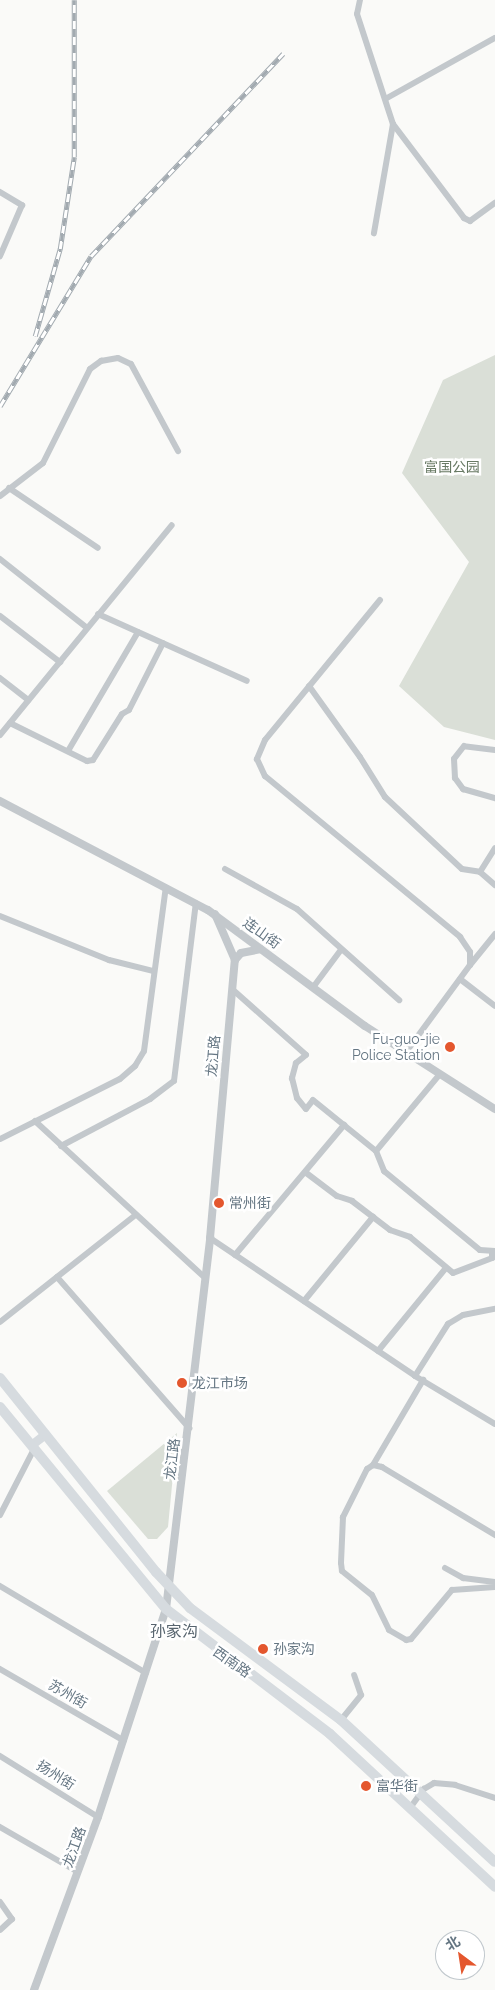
<!DOCTYPE html>
<meta charset="utf-8">
<style>
body{margin:0}
#map{position:relative;width:495px;height:1990px;overflow:hidden;background:#fafaf8;font-family:Raleway,"Noto Sans SC",sans-serif}
div>[style]{position:absolute}
[style*='--x']{left:calc(var(--x)*1px);top:calc(var(--y)*1px);width:calc(var(--w)*1px);rotate:calc(var(--a)*1deg)}
.green>*{inset:0;background:#dadfd7}
.minor>*{height:6px;margin:-3px;padding:0 3px;transform-origin:3px;border-radius:3px;background:#c3c8cc}
.tertiary>*{height:8px;margin:-4px;padding:0 4px;transform-origin:4px;border-radius:4px;background:#c3c8cc}
.secondary>*{height:9px;margin:-4.5px;padding:0 4.5px;transform-origin:4.5px;border-radius:4.5px;background:#d6dbdf}
.primary>*{height:10px;margin:-5px;padding:0 5px;transform-origin:5px;border-radius:5px;background:#d6dbdf}
.rail>*{height:4.5px;margin-top:-2.25px;transform-origin:0;background:repeating-linear-gradient(90deg,#fff 0 8px,#a2aab0 0 16px);box-sizing:border-box;border-block:1px solid #a2aab0}
.dots>*{width:14px;height:14px;translate:-50% -50%;box-sizing:border-box;border:2px solid #fff;border-radius:50%}
span{translate:-50% -50%;white-space:nowrap;text-align:center;line-height:1.15;-webkit-text-stroke:5px #fff;paint-order:stroke}
.park-label{font-size:14px;color:#687a64}
.street-label{font-size:14px;color:#657683}
.poi-label{font-size:14px;color:#657683}
.right{translate:-100% -50%;text-align:right}
.left{translate:0 -50%;text-align:left}
.quarter-label{font-size:16px;color:#57646e}
.north{position:absolute;left:435px;top:1930px;width:50px;height:50px;box-sizing:border-box;background:#fff;border:1px solid #c1c8cd;border-radius:50%;rotate:329deg;font-size:14px;font-weight:700;line-height:20px;text-align:center;color:#657683}
.north::after{content:'';display:block;margin:auto;width:18px;height:22px;background:#e4572e;clip-path:polygon(50% 0,100% 100%,50% 72%,0 100%)}
</style>
<div id="map">
<div class="green">
<i style="clip-path:polygon(495px 355px,495px 740px,444px 727px,399px 686px,469px 562px,402px 473px,443px 380px)"></i>
<i style="clip-path:polygon(177px 1433px,168px 1527px,157px 1539px,148px 1539px,107px 1491px)"></i>
</div>
<div class="minor">
<i style="--x:360;--y:0;--w:14;--a:102"></i>
<i style="--x:357;--y:14;--w:116;--a:71.9"></i>
<i style="--x:393;--y:124;--w:111;--a:99.9"></i>
<i style="--x:387;--y:98;--w:124;--a:-29.1"></i>
<i style="--x:393;--y:124;--w:118;--a:52.9"></i>
<i style="--x:464;--y:218;--w:7;--a:27"></i>
<i style="--x:470;--y:221;--w:31;--a:-36"></i>
<i style="--x:0;--y:192;--w:26;--a:31"></i>
<i style="--x:22;--y:205;--w:56;--a:113.3"></i>
<i style="--x:9;--y:488;--w:107;--a:34"></i>
<i style="--x:0;--y:496;--w:54;--a:-37.5"></i>
<i style="--x:43;--y:463;--w:105;--a:-63.4"></i>
<i style="--x:90;--y:369;--w:14;--a:-36"></i>
<i style="--x:101;--y:361;--w:17;--a:-10"></i>
<i style="--x:118;--y:358;--w:14;--a:25"></i>
<i style="--x:131;--y:364;--w:99;--a:61.6"></i>
<i style="--x:0;--y:559;--w:111;--a:38.4"></i>
<i style="--x:380;--y:600;--w:181;--a:129.4"></i>
<i style="--x:265;--y:740;--w:21;--a:113"></i>
<i style="--x:257;--y:759;--w:19;--a:65"></i>
<i style="--x:265;--y:776;--w:253;--a:39.5"></i>
<i style="--x:460;--y:937;--w:18;--a:56"></i>
<i style="--x:470;--y:952;--w:13;--a:90"></i>
<i style="--x:470;--y:965;--w:108;--a:126.3"></i>
<i style="--x:98;--y:614;--w:163;--a:24.2"></i>
<i style="--x:0;--y:616;--w:76;--a:37.5"></i>
<i style="--x:0;--y:678;--w:36;--a:38"></i>
<i style="--x:309;--y:686;--w:87;--a:54.3"></i>
<i style="--x:360;--y:757;--w:47;--a:58"></i>
<i style="--x:385;--y:797;--w:105;--a:43.1"></i>
<i style="--x:462;--y:869;--w:18;--a:9"></i>
<i style="--x:480;--y:872;--w:20;--a:41"></i>
<i style="--x:10;--y:723;--w:86;--a:26.3"></i>
<i style="--x:87;--y:761;--w:6;--a:-9"></i>
<i style="--x:93;--y:760;--w:54;--a:-57.8"></i>
<i style="--x:122;--y:714;--w:8;--a:-30"></i>
<i style="--x:129;--y:710;--w:75;--a:-63.1"></i>
<i style="--x:0;--y:735;--w:271;--a:-50.7"></i>
<i style="--x:495;--y:750;--w:31;--a:-173"></i>
<i style="--x:464;--y:746;--w:16;--a:128"></i>
<i style="--x:454;--y:759;--w:19;--a:87"></i>
<i style="--x:455;--y:778;--w:14;--a:54"></i>
<i style="--x:463;--y:789;--w:33;--a:16"></i>
<i style="--x:68;--y:751;--w:138;--a:-59.5"></i>
<i style="--x:225;--y:869;--w:82;--a:29.1"></i>
<i style="--x:297;--y:909;--w:137;--a:41.7"></i>
<i style="--x:480;--y:872;--w:28;--a:-58"></i>
<i style="--x:0;--y:916;--w:118;--a:22"></i>
<i style="--x:109;--y:960;--w:45;--a:14"></i>
<i style="--x:470;--y:965;--w:40;--a:-51"></i>
<i style="--x:460;--y:979;--w:44;--a:37.6"></i>
<i style="--x:314;--y:986;--w:44;--a:-53.4"></i>
<i style="--x:232;--y:989;--w:99;--a:41.7"></i>
<i style="--x:306;--y:1055;--w:13;--a:141"></i>
<i style="--x:296;--y:1063;--w:16;--a:105"></i>
<i style="--x:292;--y:1078;--w:21;--a:76"></i>
<i style="--x:297;--y:1098;--w:14;--a:51"></i>
<i style="--x:306;--y:1109;--w:11;--a:-52"></i>
<i style="--x:313;--y:1100;--w:81;--a:39"></i>
<i style="--x:376;--y:1151;--w:22;--a:68"></i>
<i style="--x:384;--y:1171;--w:124;--a:39.5"></i>
<i style="--x:480;--y:1250;--w:15;--a:4"></i>
<i style="--x:35;--y:1121;--w:231;--a:42.7"></i>
<i style="--x:0;--y:1139;--w:134;--a:-26.6"></i>
<i style="--x:120;--y:1079;--w:20;--a:-41"></i>
<i style="--x:135;--y:1066;--w:17;--a:-59"></i>
<i style="--x:144;--y:1051;--w:165;--a:-82.4"></i>
<i style="--x:61;--y:1146;--w:101;--a:-27.8"></i>
<i style="--x:150;--y:1099;--w:30;--a:-37"></i>
<i style="--x:174;--y:1081;--w:179;--a:-83"></i>
<i style="--x:376;--y:1151;--w:100;--a:-50.3"></i>
<i style="--x:305;--y:1172;--w:40;--a:37"></i>
<i style="--x:337;--y:1196;--w:16;--a:18"></i>
<i style="--x:352;--y:1201;--w:48;--a:37.3"></i>
<i style="--x:390;--y:1230;--w:21;--a:19"></i>
<i style="--x:410;--y:1237;--w:56;--a:39.9"></i>
<i style="--x:453;--y:1273;--w:42;--a:-21"></i>
<i style="--x:492;--y:1258;--w:7;--a:-90"></i>
<i style="--x:210;--y:1238;--w:247;--a:33.9"></i>
<i style="--x:415;--y:1376;--w:93;--a:31"></i>
<i style="--x:235;--y:1255;--w:170;--a:-50"></i>
<i style="--x:57;--y:1277;--w:201;--a:48.8"></i>
<i style="--x:304;--y:1301;--w:109;--a:-50.6"></i>
<i style="--x:0;--y:1322;--w:171;--a:-38.3"></i>
<i style="--x:378;--y:1351;--w:107;--a:-50.7"></i>
<i style="--x:415;--y:1376;--w:62;--a:-57.6"></i>
<i style="--x:448;--y:1324;--w:17;--a:-31"></i>
<i style="--x:463;--y:1315;--w:33;--a:-11"></i>
<i style="--x:373;--y:1465;--w:99;--a:-59.5"></i>
<i style="--x:0;--y:1515;--w:74;--a:-62.7"></i>
<i style="--x:495;--y:1535;--w:132;--a:-149"></i>
<i style="--x:382;--y:1467;--w:9;--a:-167"></i>
<i style="--x:373;--y:1465;--w:7;--a:146"></i>
<i style="--x:367;--y:1469;--w:54;--a:116.6"></i>
<i style="--x:343;--y:1517;--w:46;--a:92.5"></i>
<i style="--x:341;--y:1563;--w:8;--a:83"></i>
<i style="--x:342;--y:1571;--w:38;--a:39"></i>
<i style="--x:372;--y:1595;--w:39;--a:64"></i>
<i style="--x:389;--y:1630;--w:20;--a:30"></i>
<i style="--x:406;--y:1640;--w:5;--a:-11"></i>
<i style="--x:411;--y:1639;--w:64;--a:-50.1"></i>
<i style="--x:452;--y:1590;--w:43;--a:-4"></i>
<i style="--x:445;--y:1568;--w:21;--a:29"></i>
<i style="--x:463;--y:1578;--w:32;--a:7"></i>
<i style="--x:0;--y:1586;--w:170;--a:30.8"></i>
<i style="--x:0;--y:1669;--w:143;--a:30.1"></i>
<i style="--x:341;--y:1720;--w:32;--a:-51"></i>
<i style="--x:361;--y:1695;--w:21;--a:-109"></i>
<i style="--x:0;--y:1756;--w:115;--a:31.9"></i>
<i style="--x:410;--y:1808;--w:24;--a:-54"></i>
<i style="--x:424;--y:1789;--w:12;--a:-31"></i>
<i style="--x:434;--y:1783;--w:21;--a:5"></i>
<i style="--x:455;--y:1785;--w:42;--a:18"></i>
<i style="--x:0;--y:1827;--w:90;--a:30"></i>
<i style="--x:0;--y:1902;--w:21;--a:55"></i>
<i style="--x:12;--y:1919;--w:16;--a:137"></i>
</div>
<div class="tertiary">
<i style="--x:0;--y:801;--w:235;--a:27.7"></i>
<i style="--x:208;--y:910;--w:195;--a:36.5"></i>
<i style="--x:365;--y:1026;--w:154;--a:32.6"></i>
<i style="--x:235;--y:960;--w:9;--a:-49"></i>
<i style="--x:241;--y:953;--w:20;--a:-11"></i>
<i style="--x:34;--y:1990;--w:184;--a:-69.7"></i>
<i style="--x:98;--y:1817;--w:219;--a:-71.9"></i>
<i style="--x:166;--y:1609;--w:374;--a:-83.2"></i>
<i style="--x:210;--y:1238;--w:279;--a:-84.9"></i>
<i style="--x:235;--y:960;--w:50;--a:-113.5"></i>
</div>
<div class="secondary">
<i style="--x:31;--y:1445;--w:18;--a:-38"></i>
</div>
<div class="primary">
<i style="--x:0;--y:1378;--w:249;--a:51.2"></i>
<i style="--x:156;--y:1572;--w:50;--a:46.6"></i>
<i style="--x:190;--y:1608;--w:188;--a:36.6"></i>
<i style="--x:341;--y:1720;--w:209;--a:42.7"></i>
<i style="--x:0;--y:1407;--w:261;--a:50.6"></i>
<i style="--x:166;--y:1609;--w:206;--a:37.3"></i>
<i style="--x:330;--y:1734;--w:225;--a:42.8"></i>
</div>
<div class="rail">
<i style="--x:35;--y:336;--w:91;--a:-74"></i>
<i style="--x:60;--y:249;--w:93;--a:-81.3"></i>
<i style="--x:74;--y:157;--w:157;--a:-90"></i>
<i style="--x:0;--y:406;--w:175;--a:-58.8"></i>
<i style="--x:91;--y:256;--w:279;--a:-46.5"></i>
</div>
<div class="dots">
<i style="left:450px;top:1047px;background:#e4572e"></i>
<i style="left:219px;top:1203px;background:#e4572e"></i>
<i style="left:182px;top:1383px;background:#e4572e"></i>
<i style="left:263px;top:1649px;background:#e4572e"></i>
<i style="left:366px;top:1786px;background:#e4572e"></i>
</div>
<div class="park-label">
<span style="left:452px;top:467px">富国公园</span>
</div>
<div class="street-label">
<span style="left:262px;top:933px;rotate:36deg">连山街</span>
<span style="left:213px;top:1056px;rotate:-85deg">龙江路</span>
<span style="left:172px;top:1459px;rotate:-83deg">龙江路</span>
<span style="left:232px;top:1662px;rotate:35deg">西南路</span>
<span style="left:68px;top:1694px;rotate:30deg">苏州街</span>
<span style="left:56px;top:1775px;rotate:32deg">扬州街</span>
<span style="left:74px;top:1847px;rotate:-70deg">龙江路</span>
</div>
<div class="poi-label">
<span class="right" style="left:440px;top:1047px">Fu-guo-jie<br>Police Station</span>
<span class="left" style="left:229px;top:1203px">常州街</span>
<span class="left" style="left:192px;top:1383px">龙江市场</span>
<span class="left" style="left:273px;top:1649px">孙家沟</span>
<span class="left" style="left:376px;top:1786px">富华街</span>
</div>
<div class="quarter-label">
<span style="left:174px;top:1632px">孙家沟</span>
</div>
<div class="north">北</div>
</div>
